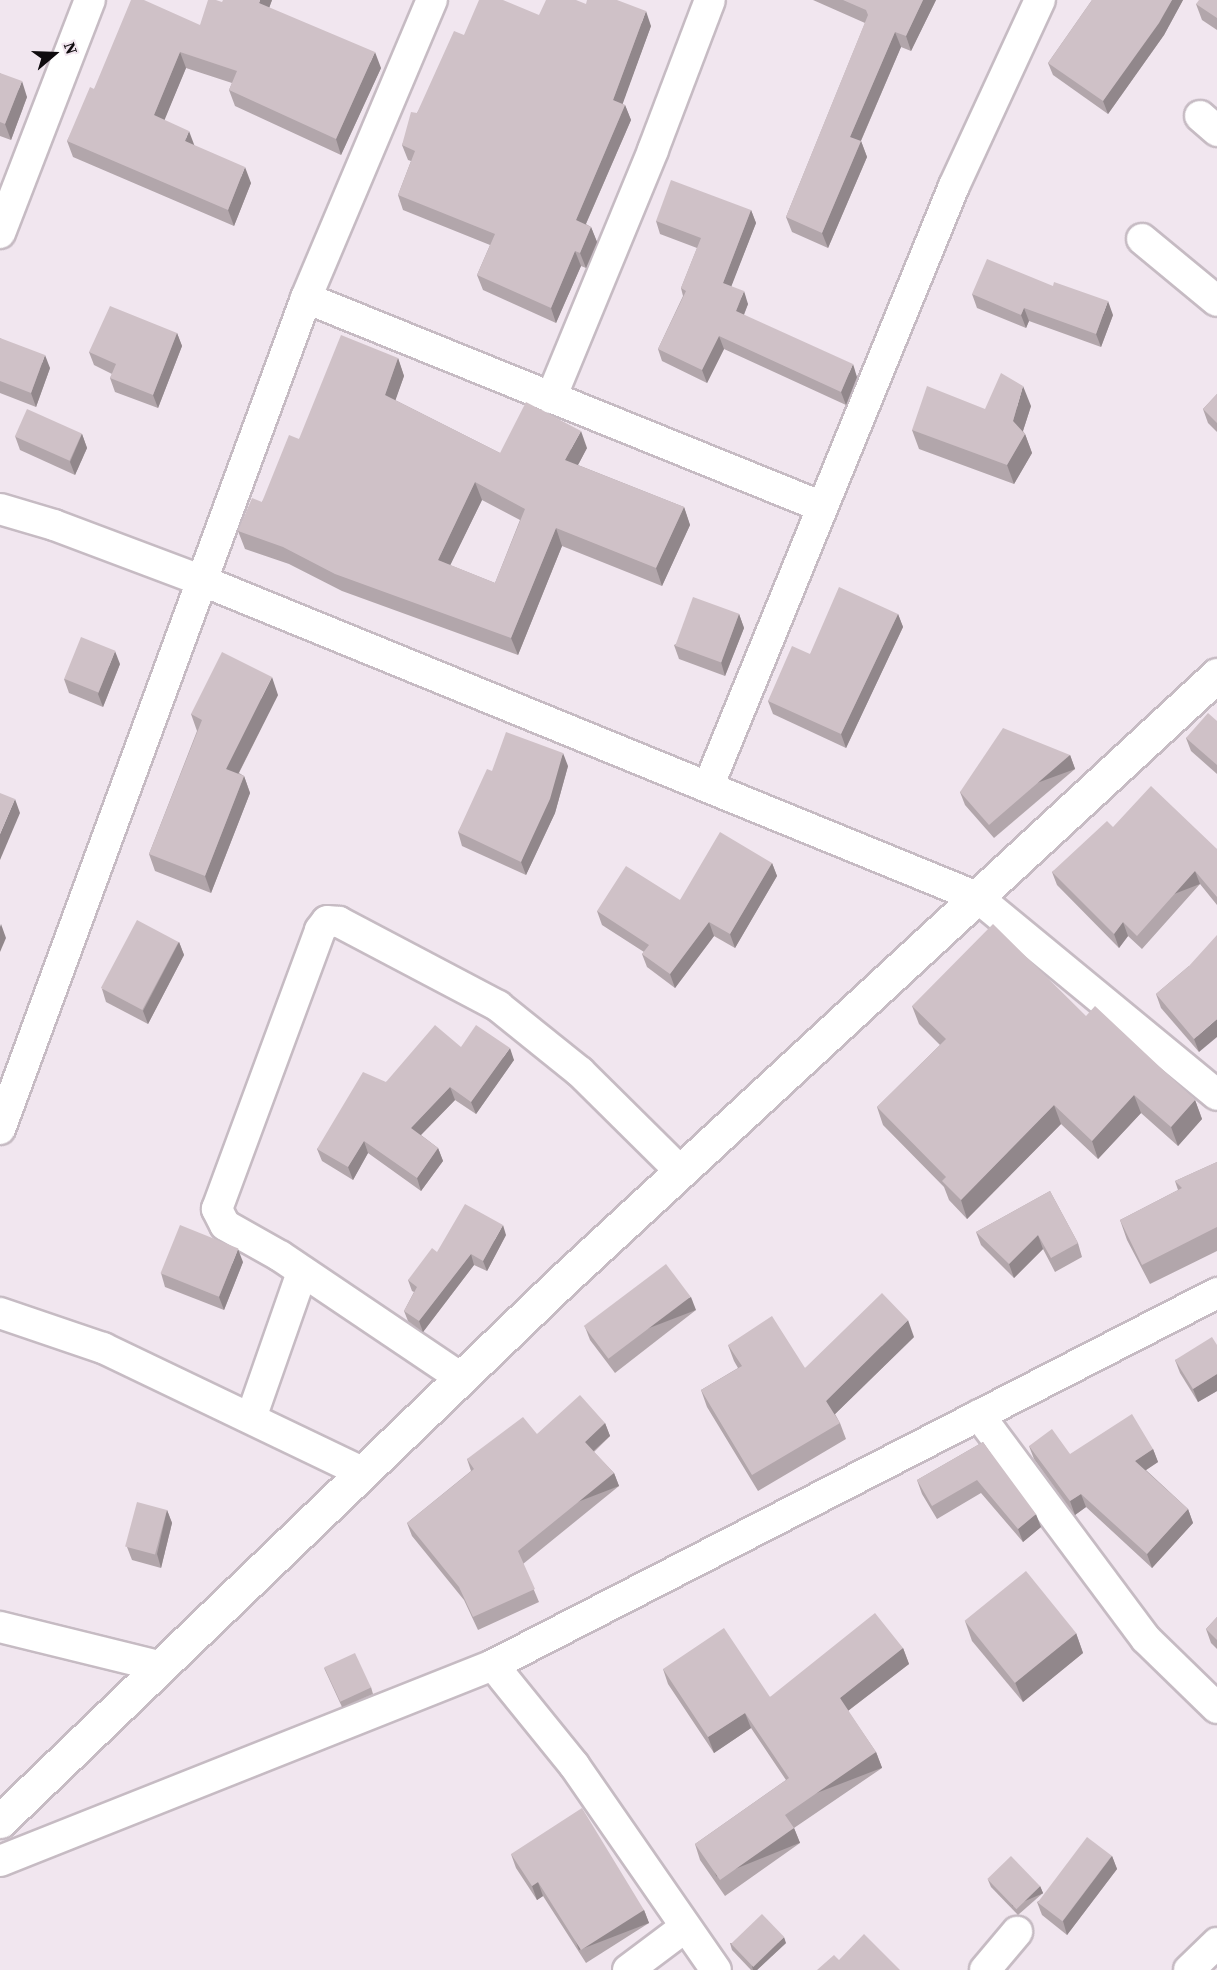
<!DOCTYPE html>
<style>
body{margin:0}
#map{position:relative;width:1217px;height:1970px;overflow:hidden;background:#f1e6ef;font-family:"Source Serif 4",serif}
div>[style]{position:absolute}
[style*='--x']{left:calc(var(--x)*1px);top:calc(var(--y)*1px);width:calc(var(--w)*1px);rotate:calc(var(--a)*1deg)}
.roads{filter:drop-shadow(2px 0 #c6bbc3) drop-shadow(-2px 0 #c6bbc3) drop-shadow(0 2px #c6bbc3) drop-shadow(0 -2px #c6bbc3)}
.street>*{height:30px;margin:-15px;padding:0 15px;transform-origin:15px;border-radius:15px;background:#fff}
.secondary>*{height:33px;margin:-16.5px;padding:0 16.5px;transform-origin:16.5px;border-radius:16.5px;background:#fff}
.wall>*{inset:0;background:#b2a6ab}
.shaded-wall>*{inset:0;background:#91878b;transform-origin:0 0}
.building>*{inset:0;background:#cfc1c7;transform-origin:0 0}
span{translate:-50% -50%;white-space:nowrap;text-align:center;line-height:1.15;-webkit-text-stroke:6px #f1e6ef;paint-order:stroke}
.north{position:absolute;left:24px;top:24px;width:60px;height:60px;-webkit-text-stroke:4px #f1e6ef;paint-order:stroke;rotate:71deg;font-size:16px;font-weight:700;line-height:24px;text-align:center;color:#0f0b0e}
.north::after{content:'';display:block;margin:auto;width:21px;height:27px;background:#0f0b0e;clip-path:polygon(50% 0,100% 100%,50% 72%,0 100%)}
</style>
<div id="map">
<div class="roads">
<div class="street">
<i style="--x:1200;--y:116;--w:23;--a:41"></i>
<i style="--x:0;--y:233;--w:250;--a:-68.9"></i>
<i style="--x:1142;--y:239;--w:97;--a:39.6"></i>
<i style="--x:306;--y:298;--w:554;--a:22.03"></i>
<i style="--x:551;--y:398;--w:268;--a:-67.6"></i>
<i style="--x:653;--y:150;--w:160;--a:-69.2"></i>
<i style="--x:0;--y:509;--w:56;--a:16.5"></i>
<i style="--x:54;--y:525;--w:159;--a:20.6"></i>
<i style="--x:203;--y:581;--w:836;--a:22.21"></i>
<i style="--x:977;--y:897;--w:311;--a:39.5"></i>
<i style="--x:708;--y:787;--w:649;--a:-67.74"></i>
<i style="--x:954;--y:186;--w:205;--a:-65.2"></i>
<i style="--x:0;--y:1129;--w:886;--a:-69.78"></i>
<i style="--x:306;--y:298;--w:324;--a:-67.1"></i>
<i style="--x:0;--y:1313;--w:109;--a:18.8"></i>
<i style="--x:103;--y:1348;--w:289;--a:25.6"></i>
<i style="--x:461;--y:1378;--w:218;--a:-146"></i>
<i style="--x:280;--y:1256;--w:63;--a:-150.6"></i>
<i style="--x:225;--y:1225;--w:18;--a:-117"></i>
<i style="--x:217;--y:1209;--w:297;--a:-69.7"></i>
<i style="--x:320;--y:930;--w:11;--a:-52"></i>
<i style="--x:327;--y:921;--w:12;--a:5"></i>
<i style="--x:339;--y:922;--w:180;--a:27.8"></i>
<i style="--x:498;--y:1006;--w:105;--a:38.8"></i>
<i style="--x:580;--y:1072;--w:142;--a:44.7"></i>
<i style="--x:979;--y:1415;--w:279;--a:53.3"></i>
<i style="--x:1146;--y:1639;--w:99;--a:44.2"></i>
<i style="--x:251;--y:1418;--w:155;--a:-70.7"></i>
<i style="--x:0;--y:1627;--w:164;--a:13.8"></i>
<i style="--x:493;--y:1665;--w:129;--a:51"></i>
<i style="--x:574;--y:1765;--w:249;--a:55.3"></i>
<i style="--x:0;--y:1861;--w:531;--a:-21.68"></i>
<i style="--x:493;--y:1665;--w:814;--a:-27.19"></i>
<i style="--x:628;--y:1970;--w:70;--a:-36.9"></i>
<i style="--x:985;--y:1970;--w:50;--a:-49.9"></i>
<i style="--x:1189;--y:1970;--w:39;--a:-44"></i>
</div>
<div class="secondary">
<i style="--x:0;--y:1821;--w:781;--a:-43.86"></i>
<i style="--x:563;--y:1280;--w:891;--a:-42.77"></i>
</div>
</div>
<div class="wall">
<i style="clip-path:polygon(272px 0,269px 8px,381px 68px,341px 155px,235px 106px,229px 90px,232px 83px,186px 68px,164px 120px,195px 146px,251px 183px,234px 226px,73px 157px,67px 141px,94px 89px,200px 25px)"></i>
<i style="clip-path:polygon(813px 0,936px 0,911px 51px,901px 47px,861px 141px,867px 157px,828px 248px,792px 232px,786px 217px,865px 23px)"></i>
<i style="clip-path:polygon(1092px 0,1183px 0,1164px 35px,1108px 114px,1053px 75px,1048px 63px)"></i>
<i style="clip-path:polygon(1217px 0,1217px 30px,1202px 20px,1196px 4px)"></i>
<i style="clip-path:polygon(586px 4px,651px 26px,622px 104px,625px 105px,631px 120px,586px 224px,591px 227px,597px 242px,586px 268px,581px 266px,556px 323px,483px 290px,477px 275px,490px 245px,403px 210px,398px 195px,411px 161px,408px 160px,402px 145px,417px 113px,464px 35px,539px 15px)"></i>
<i style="clip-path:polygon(0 73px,27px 97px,11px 140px,0 136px)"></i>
<i style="clip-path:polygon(751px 210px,756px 223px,731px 286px,748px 304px,744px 315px,857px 377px,846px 405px,724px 349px,707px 383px,662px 361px,658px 349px,683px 296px,681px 288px,697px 248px,660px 234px,656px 221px)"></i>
<i style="clip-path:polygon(972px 294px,1113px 315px,1101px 347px,1029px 321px,1026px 328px,977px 308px)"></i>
<i style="clip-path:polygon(177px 333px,182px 346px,158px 408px,115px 392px,110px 378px,112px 374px,94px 365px,89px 352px)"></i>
<i style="clip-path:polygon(0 338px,50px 368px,36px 407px,0 393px)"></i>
<i style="clip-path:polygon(evenodd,398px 358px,404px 376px,395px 400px,500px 453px,587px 448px,578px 465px,684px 507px,690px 525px,662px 586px,562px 546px,518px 655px,342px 591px,289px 564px,245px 549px,238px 531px,262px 502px,299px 439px,398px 358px,482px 500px,520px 520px,495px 583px,450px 565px,482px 500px)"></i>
<i style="clip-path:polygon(1217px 394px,1217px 432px,1208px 423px,1203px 409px)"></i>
<i style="clip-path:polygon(1031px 406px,1023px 431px,1025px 434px,1032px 453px,1014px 484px,919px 449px,912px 430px,985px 409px)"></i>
<i style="clip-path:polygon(82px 434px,87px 448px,75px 475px,20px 450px,15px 436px)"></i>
<i style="clip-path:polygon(739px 614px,744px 628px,725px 676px,679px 659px,674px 645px)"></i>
<i style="clip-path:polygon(898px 614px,903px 627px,846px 748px,773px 714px,768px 701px,810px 654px)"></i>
<i style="clip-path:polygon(120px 664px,103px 707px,69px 693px,64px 679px)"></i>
<i style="clip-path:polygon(278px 695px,239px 773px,244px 776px,250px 793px,211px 893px,155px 871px,149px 854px,197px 731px,191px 714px)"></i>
<i style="clip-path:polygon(1217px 721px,1217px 774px,1191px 751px,1186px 738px)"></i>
<i style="clip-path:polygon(1070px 755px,1075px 769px,994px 838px,965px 805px,960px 792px)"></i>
<i style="clip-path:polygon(568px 766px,555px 813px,526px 875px,462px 846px,458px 832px,492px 771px)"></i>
<i style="clip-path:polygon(1113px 827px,1217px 849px,1217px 905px,1200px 884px,1142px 949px,1128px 936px,1119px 948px,1057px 885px,1052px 872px)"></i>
<i style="clip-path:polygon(772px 863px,777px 876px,735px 948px,714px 936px,675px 988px,647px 967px,642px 954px,644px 952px,602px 925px,597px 911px,680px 900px)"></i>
<i style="clip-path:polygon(179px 942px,184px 955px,148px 1024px,106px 1002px,102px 989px)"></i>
<i style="clip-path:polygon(1189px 966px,1199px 1052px,1161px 1008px,1156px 994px)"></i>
<i style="clip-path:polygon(912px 1006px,1086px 1016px,1195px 1100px,1202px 1119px,1178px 1146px,1141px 1113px,1098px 1159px,1061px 1124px,967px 1219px,949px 1200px,944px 1187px,883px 1125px,877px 1107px,940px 1045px,919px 1024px)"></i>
<i style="clip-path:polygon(461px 1047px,514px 1060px,476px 1114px,455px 1100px,421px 1135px,438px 1148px,443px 1161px,421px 1191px,368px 1153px,353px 1180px,322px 1161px,317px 1149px,386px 1082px)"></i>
<i style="clip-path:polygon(1217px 1162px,1217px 1251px,1150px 1284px,1127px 1240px,1120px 1220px,1178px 1190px,1175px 1181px)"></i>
<i style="clip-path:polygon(1050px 1191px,1078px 1243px,1082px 1257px,1055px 1272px,1043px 1249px,1014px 1278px,981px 1245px,976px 1232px)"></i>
<i style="clip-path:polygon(506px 1235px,487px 1271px,474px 1265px,423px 1332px,408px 1321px,404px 1311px,414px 1292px,412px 1291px,408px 1280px)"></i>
<i style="clip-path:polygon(243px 1262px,224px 1310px,165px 1287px,161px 1273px)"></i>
<i style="clip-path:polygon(696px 1310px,615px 1373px,590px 1340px,585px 1327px)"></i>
<i style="clip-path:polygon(914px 1337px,835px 1414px,840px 1423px,846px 1439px,758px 1491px,707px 1407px,701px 1390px,738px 1368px,734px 1361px,728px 1345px,805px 1368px)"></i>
<i style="clip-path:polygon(1217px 1345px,1217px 1391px,1198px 1402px,1180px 1373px,1175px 1360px)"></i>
<i style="clip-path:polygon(605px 1423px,610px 1436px,594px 1452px,614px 1473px,619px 1486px,523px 1564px,539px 1602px,478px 1630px,464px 1600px,412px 1536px,407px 1523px,471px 1471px,467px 1459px,537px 1434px)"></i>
<i style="clip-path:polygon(983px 1442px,1041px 1527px,1023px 1542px,981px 1493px,937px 1519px,922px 1494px,917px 1480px)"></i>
<i style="clip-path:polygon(1029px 1446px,1070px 1454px,1153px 1449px,1158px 1462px,1146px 1470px,1188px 1509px,1193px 1523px,1152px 1568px,1086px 1507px,1075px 1515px,1034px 1459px)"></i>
<i style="clip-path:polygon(167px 1510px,172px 1523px,161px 1568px,132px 1560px,127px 1547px)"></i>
<i style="clip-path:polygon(1217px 1617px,1217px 1649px,1211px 1643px,1206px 1629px)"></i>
<i style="clip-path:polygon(965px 1621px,1076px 1633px,1083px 1653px,1023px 1702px,972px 1641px)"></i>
<i style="clip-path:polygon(903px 1648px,909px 1664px,848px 1711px,876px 1752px,882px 1768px,794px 1828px,800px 1843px,725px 1896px,700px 1860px,695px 1844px,786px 1780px,751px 1728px,714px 1753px,668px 1684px,663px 1669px,770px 1697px)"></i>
<i style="clip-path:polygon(324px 1668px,371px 1687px,373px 1694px,342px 1707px)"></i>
<i style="clip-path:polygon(511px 1854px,644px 1910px,649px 1923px,586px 1963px,543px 1896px,537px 1900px,516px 1868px)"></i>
<i style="clip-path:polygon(1112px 1856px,1117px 1869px,1067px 1935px,1042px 1915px,1037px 1902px)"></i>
<i style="clip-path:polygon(988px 1880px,1040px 1886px,1043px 1893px,1018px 1915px,991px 1887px)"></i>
<i style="clip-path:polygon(730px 1943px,786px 1943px,757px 1970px,751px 1970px,732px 1950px)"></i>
</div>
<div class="shaded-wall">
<i style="clip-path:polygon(260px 0,272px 0,265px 19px,259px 3px)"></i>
<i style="clip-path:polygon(923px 0,936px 0,911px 51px,906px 36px)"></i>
<i style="clip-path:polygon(1172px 0,1183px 0,1164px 35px,1108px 114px,1103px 101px)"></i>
<i style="clip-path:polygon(646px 11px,651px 26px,619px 114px,613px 100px)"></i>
<i style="clip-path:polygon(895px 32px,901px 47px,856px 152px,850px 137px)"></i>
<i style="clip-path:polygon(180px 52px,186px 68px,160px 131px,154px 115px)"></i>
<i style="clip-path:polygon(375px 52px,381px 68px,341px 155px,336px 139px)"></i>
<i style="clip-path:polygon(22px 81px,27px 97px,11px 140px,5px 124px)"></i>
<i style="clip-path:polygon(625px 105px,631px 120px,581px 235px,576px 220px)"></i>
<i style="clip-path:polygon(189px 131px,195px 147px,185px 141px)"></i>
<i style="clip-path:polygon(861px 141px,867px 157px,828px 248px,822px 233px)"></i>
<i style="clip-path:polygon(245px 167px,251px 183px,234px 226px,228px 210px)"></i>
<i style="clip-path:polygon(751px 210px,756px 223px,728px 295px,723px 283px)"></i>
<i style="clip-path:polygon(591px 227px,597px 242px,586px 268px,580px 253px)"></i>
<i style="clip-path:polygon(575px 251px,581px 266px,556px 323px,551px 308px)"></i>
<i style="clip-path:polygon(744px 291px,748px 304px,740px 324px,736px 311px)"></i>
<i style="clip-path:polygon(1108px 301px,1113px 315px,1101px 347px,1096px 334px)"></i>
<i style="clip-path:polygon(1024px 308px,1029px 321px,1026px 328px,1021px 315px)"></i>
<i style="clip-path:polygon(177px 333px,182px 346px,158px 408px,153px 395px)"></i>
<i style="clip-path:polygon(719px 336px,724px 349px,707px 383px,702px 370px)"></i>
<i style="clip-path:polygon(45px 355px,50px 368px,36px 407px,31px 393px)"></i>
<i style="clip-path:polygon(398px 358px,404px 376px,391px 413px,385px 395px)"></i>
<i style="clip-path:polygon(853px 364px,857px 377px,846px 405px,841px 392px)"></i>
<i style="clip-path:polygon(1023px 386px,1031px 406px,1020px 440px,1013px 421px)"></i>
<i style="clip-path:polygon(581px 431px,587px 448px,571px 478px,565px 460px)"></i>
<i style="clip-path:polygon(82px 434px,87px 448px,75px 475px,70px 462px)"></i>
<i style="clip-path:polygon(1025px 434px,1032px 453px,1014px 484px,1007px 465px)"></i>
<i style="clip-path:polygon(475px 482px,482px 500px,444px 578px,438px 560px)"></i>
<i style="clip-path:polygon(684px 507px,690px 525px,662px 586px,656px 568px)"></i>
<i style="clip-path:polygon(556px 528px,562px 546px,518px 655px,511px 638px)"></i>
<i style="clip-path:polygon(739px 614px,744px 628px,725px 676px,721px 662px)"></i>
<i style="clip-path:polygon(898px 614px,903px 627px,846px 748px,841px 734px)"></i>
<i style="clip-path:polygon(115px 651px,120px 664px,103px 707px,98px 694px)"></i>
<i style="clip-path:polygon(272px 677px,278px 695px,232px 786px,226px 769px)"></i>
<i style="clip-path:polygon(563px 753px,568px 766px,555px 813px,526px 875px,521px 862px)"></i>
<i style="left:1070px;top:755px;width:15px;height:107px;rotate:70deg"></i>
<i style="clip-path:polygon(244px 776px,250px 793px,211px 893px,205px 876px)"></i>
<i style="clip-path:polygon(15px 799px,20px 813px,0 860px,0 834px)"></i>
<i style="clip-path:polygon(772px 863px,777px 876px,735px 948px,730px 934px)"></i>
<i style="left:1195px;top:871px;width:14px;height:87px;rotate:69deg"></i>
<i style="clip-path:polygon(709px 922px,714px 936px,675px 988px,670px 974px)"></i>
<i style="clip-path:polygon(1123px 922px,1128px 936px,1119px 948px,1114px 934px)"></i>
<i style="clip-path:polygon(1px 924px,6px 938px,0 952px,0 927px)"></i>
<i style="clip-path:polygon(179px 942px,184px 955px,148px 1024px,143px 1011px)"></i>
<i style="clip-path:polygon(1217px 1019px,1217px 1037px,1199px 1052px,1194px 1039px)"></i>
<i style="clip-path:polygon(510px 1048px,514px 1060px,476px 1114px,471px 1102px)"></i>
<i style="clip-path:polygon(450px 1087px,455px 1100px,415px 1141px,411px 1128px)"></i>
<i style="clip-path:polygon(1134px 1095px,1141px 1113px,1098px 1159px,1092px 1141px)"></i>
<i style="clip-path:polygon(1195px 1100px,1202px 1119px,1178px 1146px,1171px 1127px)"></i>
<i style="clip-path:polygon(1054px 1105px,1061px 1124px,967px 1219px,961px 1200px)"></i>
<i style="clip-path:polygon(364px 1141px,368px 1153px,353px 1180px,348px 1167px)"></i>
<i style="clip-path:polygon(438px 1148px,443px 1161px,421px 1191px,417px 1178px)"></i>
<i style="clip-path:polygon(503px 1225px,506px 1235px,487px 1271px,483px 1261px)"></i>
<i style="clip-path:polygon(1038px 1235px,1043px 1249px,1014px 1278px,1009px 1264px)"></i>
<i style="clip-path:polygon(238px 1249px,243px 1262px,224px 1310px,219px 1297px)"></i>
<i style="clip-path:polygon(471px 1254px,474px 1265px,423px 1332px,419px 1321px)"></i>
<i style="left:691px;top:1297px;width:14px;height:103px;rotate:69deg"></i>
<i style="clip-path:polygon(908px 1320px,914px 1337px,832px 1417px,826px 1401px)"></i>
<i style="clip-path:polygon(1217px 1374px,1217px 1391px,1198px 1402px,1193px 1389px)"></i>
<i style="clip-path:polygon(605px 1423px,610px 1436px,589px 1455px,585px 1442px)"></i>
<i style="clip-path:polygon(1153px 1449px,1158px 1462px,1140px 1474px,1135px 1461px)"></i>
<i style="left:614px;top:1473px;width:14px;height:124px;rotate:69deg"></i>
<i style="clip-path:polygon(1081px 1494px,1086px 1507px,1075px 1515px,1070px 1501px)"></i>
<i style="clip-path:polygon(1188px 1509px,1193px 1523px,1152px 1568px,1147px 1554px)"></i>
<i style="clip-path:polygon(167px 1510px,172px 1523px,161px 1568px,157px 1554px)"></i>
<i style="clip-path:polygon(1036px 1514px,1041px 1527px,1023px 1542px,1018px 1529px)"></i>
<i style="clip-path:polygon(1076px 1633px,1083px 1653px,1023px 1702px,1015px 1682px)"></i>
<i style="clip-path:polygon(903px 1648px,909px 1664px,845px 1713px,840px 1698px)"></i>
<i style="clip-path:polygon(745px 1713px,751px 1728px,714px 1753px,708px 1737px)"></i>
<i style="left:876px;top:1752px;width:17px;height:111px;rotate:69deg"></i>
<i style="left:794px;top:1828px;width:16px;height:90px;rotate:68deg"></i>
<i style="clip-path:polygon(1112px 1856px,1117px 1869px,1067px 1935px,1063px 1921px)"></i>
<i style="clip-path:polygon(538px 1882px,543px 1896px,537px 1900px,532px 1886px)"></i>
<i style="left:1040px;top:1886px;width:8px;height:33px;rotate:67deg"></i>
<i style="left:644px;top:1910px;width:14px;height:75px;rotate:69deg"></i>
<i style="clip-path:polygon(784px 1937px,786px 1943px,757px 1970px,753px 1970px,752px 1966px)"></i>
</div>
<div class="building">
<i style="clip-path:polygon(131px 0,144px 0,200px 25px,208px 0,216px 0,222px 2px,223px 0,260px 0,259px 3px,375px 52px,336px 139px,229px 90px,237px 71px,180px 52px,154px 115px,189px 131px,185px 141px,245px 167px,228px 210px,67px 141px,90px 87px,94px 89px)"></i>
<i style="clip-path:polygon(479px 0,503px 0,539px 15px,546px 0,576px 0,586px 4px,587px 0,617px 0,646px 11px,613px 100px,625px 105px,576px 220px,591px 227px,580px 253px,575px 251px,551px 308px,477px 275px,495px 234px,398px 195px,415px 151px,402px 145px,411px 112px,417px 113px,454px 31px,464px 35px)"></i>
<i style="clip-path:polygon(843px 0,923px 0,906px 36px,895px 32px,850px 137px,861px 141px,822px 233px,786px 217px,868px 15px,866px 10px)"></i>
<i style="clip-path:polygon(1092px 0,1172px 0,1159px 23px,1103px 101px,1048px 63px)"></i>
<i style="clip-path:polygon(1199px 0,1217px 0,1217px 18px,1196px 4px)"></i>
<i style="clip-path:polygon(0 73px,22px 81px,5px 124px,0 122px)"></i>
<i style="clip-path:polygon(671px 180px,751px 210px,723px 283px,744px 291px,736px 311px,853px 364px,841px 392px,719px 336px,702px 370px,658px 349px,686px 291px,681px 288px,701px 238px,656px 221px)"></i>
<i style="clip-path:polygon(987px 259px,1053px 286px,1054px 282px,1108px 301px,1096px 334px,1024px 308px,1021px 315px,972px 294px)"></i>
<i style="clip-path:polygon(110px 306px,177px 333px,153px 395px,110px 378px,116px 364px,89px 352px)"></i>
<i style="clip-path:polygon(evenodd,341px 335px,398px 358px,385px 395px,500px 453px,526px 402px,581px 431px,565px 460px,684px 507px,656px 568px,556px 528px,511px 638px,335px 574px,283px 547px,238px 531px,252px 498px,262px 502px,289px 435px,299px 439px,341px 335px,475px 482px,525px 509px,495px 583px,438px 560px,475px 482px)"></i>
<i style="clip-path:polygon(0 338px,45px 355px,31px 393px,0 381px)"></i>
<i style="clip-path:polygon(1001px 373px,1023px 386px,1013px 421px,1025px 434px,1007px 465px,912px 430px,927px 386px,985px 409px)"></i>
<i style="clip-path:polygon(1217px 394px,1217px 423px,1203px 409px)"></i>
<i style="left:27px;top:409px;width:60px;height:30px;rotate:24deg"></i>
<i style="clip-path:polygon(839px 587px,898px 614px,841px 734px,768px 701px,792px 646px,810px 654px)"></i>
<i style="left:693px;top:597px;width:49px;height:52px;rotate:20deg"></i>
<i style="left:81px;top:637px;width:37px;height:45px;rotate:22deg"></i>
<i style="clip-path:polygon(222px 652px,272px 677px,226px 769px,244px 776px,205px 876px,149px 854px,202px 720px,191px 714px)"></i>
<i style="clip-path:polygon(1208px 713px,1217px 721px,1217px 765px,1186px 738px)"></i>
<i style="clip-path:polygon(1003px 728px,1070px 755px,989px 825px,960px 792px)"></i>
<i style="clip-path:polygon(506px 732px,563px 753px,550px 799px,521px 862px,458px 832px,487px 769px,492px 771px)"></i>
<i style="clip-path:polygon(1151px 786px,1217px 849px,1217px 897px,1195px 871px,1137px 936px,1123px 922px,1114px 934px,1052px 872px,1107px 821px,1113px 827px)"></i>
<i style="clip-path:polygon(0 793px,15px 799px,0 834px)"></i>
<i style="clip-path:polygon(720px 832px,772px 863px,730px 934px,709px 922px,670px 974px,642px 954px,649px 945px,597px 911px,626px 866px,680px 900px)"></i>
<i style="left:137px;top:920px;width:47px;height:77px;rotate:28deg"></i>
<i style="clip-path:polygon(993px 924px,1086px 1016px,1095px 1006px,1195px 1100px,1171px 1127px,1134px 1095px,1092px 1141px,1054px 1105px,961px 1200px,942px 1181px,946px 1177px,877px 1107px,946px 1039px,912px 1006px)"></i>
<i style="clip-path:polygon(1217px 935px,1217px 1019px,1194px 1039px,1156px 994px,1189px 966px)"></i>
<i style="clip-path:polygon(435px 1025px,461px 1047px,476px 1025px,510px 1048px,471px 1102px,450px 1087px,411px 1128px,438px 1148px,417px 1178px,364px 1141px,348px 1167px,317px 1149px,363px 1072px,386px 1082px)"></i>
<i style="clip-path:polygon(1217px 1162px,1217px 1227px,1142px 1265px,1120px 1220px,1182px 1188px,1175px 1181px)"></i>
<i style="clip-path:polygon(1050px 1191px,1078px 1243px,1051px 1258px,1038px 1235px,1009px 1264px,976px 1232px)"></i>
<i style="clip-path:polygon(465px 1204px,503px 1225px,483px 1261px,471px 1254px,419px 1321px,404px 1311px,417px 1287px,408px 1280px,432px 1248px,437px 1252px)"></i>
<i style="left:180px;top:1225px;width:63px;height:52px;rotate:22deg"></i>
<i style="left:666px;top:1264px;width:41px;height:103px;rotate:53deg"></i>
<i style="clip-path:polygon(882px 1293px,908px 1320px,826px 1401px,840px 1423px,752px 1475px,701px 1390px,742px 1366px,728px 1345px,772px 1316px,805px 1368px)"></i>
<i style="clip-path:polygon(1212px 1337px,1217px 1345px,1217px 1374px,1193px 1389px,1175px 1360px)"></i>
<i style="clip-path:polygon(580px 1395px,605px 1423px,585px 1442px,614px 1473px,518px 1551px,535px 1589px,473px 1617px,459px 1587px,407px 1523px,474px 1469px,467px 1459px,523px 1417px,537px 1434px)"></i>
<i style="clip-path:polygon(1132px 1414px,1153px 1449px,1135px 1461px,1188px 1509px,1147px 1554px,1081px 1494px,1070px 1501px,1029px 1446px,1052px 1429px,1070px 1454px)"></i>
<i style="clip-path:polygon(983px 1442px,1036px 1514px,1018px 1529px,977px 1480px,932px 1506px,917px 1480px)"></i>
<i style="left:137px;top:1502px;width:31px;height:46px;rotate:15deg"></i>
<i style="left:1026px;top:1571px;width:80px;height:79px;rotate:51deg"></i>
<i style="clip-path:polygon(875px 1613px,903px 1648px,840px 1698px,876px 1752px,785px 1815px,794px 1828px,720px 1880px,695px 1844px,789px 1778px,745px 1713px,708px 1737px,663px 1669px,724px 1628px,770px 1697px)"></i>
<i style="clip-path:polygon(1217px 1617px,1217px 1640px,1206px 1629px)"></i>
<i style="left:355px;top:1653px;width:38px;height:34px;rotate:65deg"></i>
<i style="clip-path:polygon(582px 1808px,644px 1910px,581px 1950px,538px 1882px,532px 1886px,511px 1854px)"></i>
<i style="left:1087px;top:1837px;width:31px;height:82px;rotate:37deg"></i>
<i style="left:1011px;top:1856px;width:42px;height:33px;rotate:46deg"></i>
<i style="left:762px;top:1914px;width:32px;height:43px;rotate:46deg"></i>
<i style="clip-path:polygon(864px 1934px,900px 1970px,817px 1970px,834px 1955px,839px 1960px)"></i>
</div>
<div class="north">N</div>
</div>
